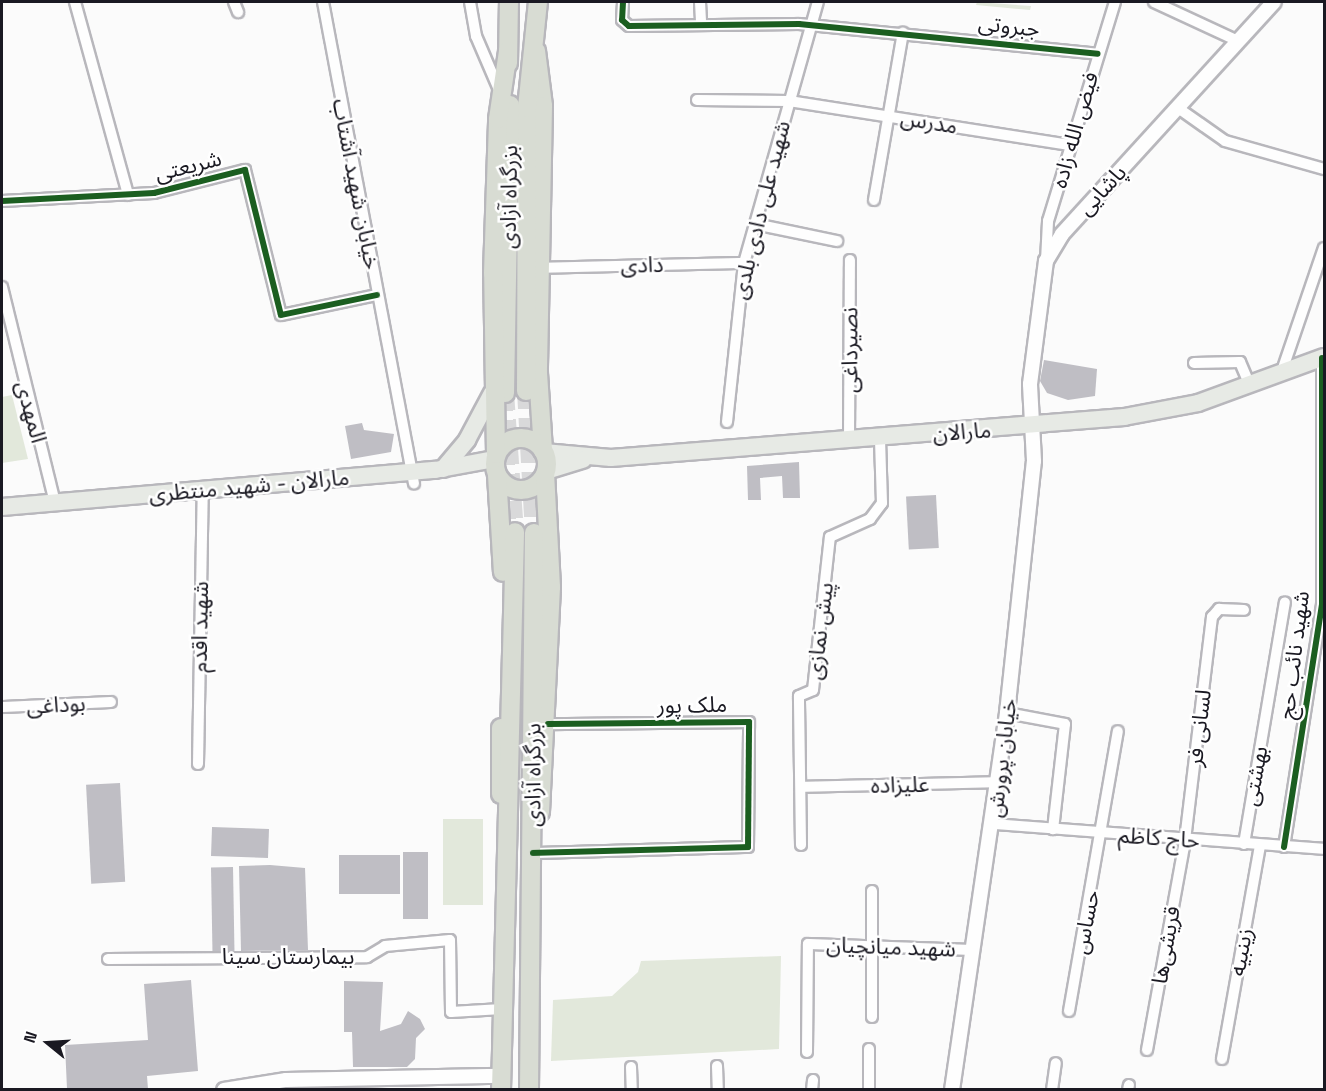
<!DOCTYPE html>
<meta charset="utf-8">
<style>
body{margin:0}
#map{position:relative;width:1326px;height:1091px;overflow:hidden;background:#fbfbfb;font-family:"Space Grotesk","Noto Sans Arabic",sans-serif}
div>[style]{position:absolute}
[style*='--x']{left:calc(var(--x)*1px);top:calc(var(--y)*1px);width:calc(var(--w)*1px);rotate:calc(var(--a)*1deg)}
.green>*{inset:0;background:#e2e8db;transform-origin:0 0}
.building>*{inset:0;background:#bfbec4;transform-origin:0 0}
.highway-tunnel>*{height:18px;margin-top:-9px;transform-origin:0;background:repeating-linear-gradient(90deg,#d9d9da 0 18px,transparent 0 27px)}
.roads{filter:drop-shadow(2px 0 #b8b7bc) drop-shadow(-2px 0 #b8b7bc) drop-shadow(0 2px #b8b7bc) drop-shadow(0 -2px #b8b7bc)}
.street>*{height:10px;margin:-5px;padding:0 5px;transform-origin:5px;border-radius:5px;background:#fefefe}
.secondary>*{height:14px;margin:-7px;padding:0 7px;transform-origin:7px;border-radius:7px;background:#fefefe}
.primary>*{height:16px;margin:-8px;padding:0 8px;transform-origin:8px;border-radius:8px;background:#e7eae5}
.highway>*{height:18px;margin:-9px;padding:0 9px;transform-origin:9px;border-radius:9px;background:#d8dcd3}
.highway>.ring{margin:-9px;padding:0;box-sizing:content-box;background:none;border:18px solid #d8dcd3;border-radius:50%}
.cycleway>*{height:6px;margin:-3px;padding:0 3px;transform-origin:3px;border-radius:3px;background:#1b5e20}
span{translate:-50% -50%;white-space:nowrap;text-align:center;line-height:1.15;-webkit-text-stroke:5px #fff;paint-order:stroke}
.street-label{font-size:22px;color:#1a1922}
.frame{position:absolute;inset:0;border:3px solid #1a1922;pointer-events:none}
.north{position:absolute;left:18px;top:1013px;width:60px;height:60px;-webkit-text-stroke:4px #fff;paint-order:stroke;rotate:288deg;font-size:16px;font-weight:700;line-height:24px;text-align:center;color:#1a1922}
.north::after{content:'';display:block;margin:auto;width:21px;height:27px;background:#1a1922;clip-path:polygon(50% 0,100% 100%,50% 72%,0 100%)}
</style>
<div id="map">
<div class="green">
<i style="clip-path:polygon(977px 2px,1031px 6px,1030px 10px,976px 5px)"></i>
<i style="clip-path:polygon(12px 395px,28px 459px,2px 463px,2px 397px)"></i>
<i style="left:443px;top:819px;width:40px;height:86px"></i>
<i style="clip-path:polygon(781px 956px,779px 1049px,551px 1061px,553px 1000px,612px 996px,638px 972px,641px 961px)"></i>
</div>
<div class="building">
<i style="clip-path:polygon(1044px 360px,1097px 369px,1095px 396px,1068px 400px,1047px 393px,1040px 381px)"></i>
<i style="clip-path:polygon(362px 423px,364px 430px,394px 434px,391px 452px,351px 459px,345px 426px)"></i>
<i style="clip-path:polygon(799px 462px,800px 498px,783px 498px,782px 476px,760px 478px,761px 500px,748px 500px,747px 466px)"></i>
<i style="left:936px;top:495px;width:53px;height:30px;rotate:87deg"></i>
<i style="left:120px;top:783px;width:99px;height:34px;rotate:87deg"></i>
<i style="left:269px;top:829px;width:29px;height:57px;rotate:92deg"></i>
<i style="left:403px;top:852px;width:25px;height:67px"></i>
<i style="left:339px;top:855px;width:61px;height:39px"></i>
<i style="clip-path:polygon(270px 865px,305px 868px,308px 950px,241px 951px,239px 866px)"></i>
<i style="left:233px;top:867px;width:89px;height:22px;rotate:89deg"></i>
<i style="clip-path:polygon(191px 980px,198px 1071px,147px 1076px,148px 1089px,67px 1089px,65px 1045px,148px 1040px,144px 984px)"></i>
<i style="clip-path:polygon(344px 981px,383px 982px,380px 1031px,401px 1024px,408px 1011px,420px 1019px,425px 1029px,416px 1038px,415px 1059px,407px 1067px,353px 1067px,352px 1032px,344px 1032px)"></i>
</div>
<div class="highway-tunnel">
<i style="--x:526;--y:391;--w:142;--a:86.8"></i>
<i style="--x:505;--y:393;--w:139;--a:85.9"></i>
</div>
<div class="roads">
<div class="street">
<i style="--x:75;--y:2;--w:200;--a:74.6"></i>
<i style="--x:234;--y:2;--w:11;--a:68"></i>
<i style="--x:323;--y:2;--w:490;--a:79.3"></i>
<i style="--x:470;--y:2;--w:35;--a:80"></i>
<i style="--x:476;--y:36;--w:61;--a:66.8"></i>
<i style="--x:623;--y:2;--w:18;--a:93"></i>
<i style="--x:622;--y:20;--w:9;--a:41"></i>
<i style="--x:629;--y:26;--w:170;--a:-0.7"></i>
<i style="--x:799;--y:24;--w:300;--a:5.7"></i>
<i style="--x:700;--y:2;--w:21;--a:87"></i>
<i style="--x:1154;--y:2;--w:93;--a:24.9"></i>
<i style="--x:697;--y:100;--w:92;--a:0.6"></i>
<i style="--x:789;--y:101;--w:284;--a:8.9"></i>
<i style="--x:1178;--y:108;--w:57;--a:35.1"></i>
<i style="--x:1225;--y:141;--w:103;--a:15.8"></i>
<i style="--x:874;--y:200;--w:170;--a:-80.2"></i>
<i style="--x:2;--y:201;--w:152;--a:-3"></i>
<i style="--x:154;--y:193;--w:94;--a:-14.2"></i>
<i style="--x:245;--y:170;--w:149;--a:76.1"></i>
<i style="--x:281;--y:315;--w:98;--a:-11.8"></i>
<i style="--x:755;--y:224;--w:84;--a:11.7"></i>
<i style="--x:1046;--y:261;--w:40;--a:-87.1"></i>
<i style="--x:1048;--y:221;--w:229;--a:-73"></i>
<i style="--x:539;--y:268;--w:205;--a:-1.4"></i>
<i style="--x:2;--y:287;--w:221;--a:76.2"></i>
<i style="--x:1194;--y:363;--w:46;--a:-1.2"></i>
<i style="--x:1240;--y:362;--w:26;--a:67"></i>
<i style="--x:1281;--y:374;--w:133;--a:-71.2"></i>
<i style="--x:727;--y:422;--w:160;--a:-83.9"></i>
<i style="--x:744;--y:263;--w:271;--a:-74.2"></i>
<i style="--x:849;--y:440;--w:180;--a:-89.7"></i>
<i style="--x:2;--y:707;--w:109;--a:-2.6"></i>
<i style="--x:1007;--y:713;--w:59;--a:10.7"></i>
<i style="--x:1065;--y:724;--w:106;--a:96.5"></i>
<i style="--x:198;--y:764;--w:275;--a:-89"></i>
<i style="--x:801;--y:787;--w:198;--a:-1.4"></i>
<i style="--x:994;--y:824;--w:331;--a:4.3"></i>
<i style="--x:1244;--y:844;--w:245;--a:-80.4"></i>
<i style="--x:801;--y:845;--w:149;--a:-90.8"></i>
<i style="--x:799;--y:696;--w:15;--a:-23"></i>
<i style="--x:813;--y:690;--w:154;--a:-83.7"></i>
<i style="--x:830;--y:537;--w:44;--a:-24.2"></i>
<i style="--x:870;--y:519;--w:20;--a:-53"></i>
<i style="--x:882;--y:503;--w:65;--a:-91.8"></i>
<i style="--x:1284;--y:847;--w:245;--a:-81.1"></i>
<i style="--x:1322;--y:605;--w:247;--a:-90"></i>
<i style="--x:533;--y:853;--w:215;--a:-1.6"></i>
<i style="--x:748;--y:847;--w:125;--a:-89.5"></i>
<i style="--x:749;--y:722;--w:201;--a:179.4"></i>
<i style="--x:108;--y:959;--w:259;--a:-0.4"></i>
<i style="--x:367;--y:957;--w:21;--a:-31"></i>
<i style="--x:385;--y:946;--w:65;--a:-5.3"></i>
<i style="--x:450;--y:940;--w:72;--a:89.2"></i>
<i style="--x:451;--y:1012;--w:51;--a:-3.4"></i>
<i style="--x:1069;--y:1011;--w:284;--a:-80.1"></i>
<i style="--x:872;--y:1017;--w:126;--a:-90"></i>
<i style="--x:1147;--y:1050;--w:213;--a:-79.7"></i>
<i style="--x:1185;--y:840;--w:225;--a:-83.1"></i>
<i style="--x:1212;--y:617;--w:11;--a:-49"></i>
<i style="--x:1219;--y:609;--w:25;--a:2"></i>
<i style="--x:807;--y:1052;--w:108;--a:-89.5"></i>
<i style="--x:808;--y:944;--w:166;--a:2.1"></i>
<i style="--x:1222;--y:1059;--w:217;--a:-79.9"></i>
<i style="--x:717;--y:1066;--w:24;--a:88"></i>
<i style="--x:631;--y:1067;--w:23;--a:88"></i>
<i style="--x:812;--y:1090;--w:10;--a:-84"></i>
<i style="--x:869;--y:1090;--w:41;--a:-90"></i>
<i style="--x:1052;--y:1090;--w:27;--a:-82"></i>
<i style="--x:1128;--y:1090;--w:5;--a:-79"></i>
</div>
<div class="secondary">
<i style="--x:224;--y:1090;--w:63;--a:-9.2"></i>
<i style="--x:286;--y:1080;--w:215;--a:-1.1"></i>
<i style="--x:952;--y:1090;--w:381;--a:-81.7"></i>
<i style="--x:1007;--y:713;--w:253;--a:-83.9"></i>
<i style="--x:1034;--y:461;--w:77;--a:-93"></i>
<i style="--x:1030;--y:384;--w:124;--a:-82.6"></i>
<i style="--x:1046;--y:261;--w:31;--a:-59"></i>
<i style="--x:1062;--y:234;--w:314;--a:-47.6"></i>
</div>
<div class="primary">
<i style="--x:544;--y:452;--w:67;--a:5.1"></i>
<i style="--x:611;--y:458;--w:515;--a:-4.57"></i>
<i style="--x:1124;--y:417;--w:75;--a:-10.7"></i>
<i style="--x:1198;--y:403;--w:134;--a:-20.1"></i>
<i style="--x:443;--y:469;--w:38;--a:-50"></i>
<i style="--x:467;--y:440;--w:53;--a:-62"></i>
<i style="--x:546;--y:471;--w:39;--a:-17"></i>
<i style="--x:2;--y:507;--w:435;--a:-4.9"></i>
<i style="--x:435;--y:470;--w:61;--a:-10.4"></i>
</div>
<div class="highway">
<i style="--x:536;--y:51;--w:55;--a:82.7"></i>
<i style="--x:543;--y:106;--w:267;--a:91.1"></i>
<i style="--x:538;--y:373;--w:78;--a:86.3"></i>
<i style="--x:508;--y:63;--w:61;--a:-89.1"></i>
<i style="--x:526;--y:391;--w:283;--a:-89.8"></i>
<i style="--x:527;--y:108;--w:107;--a:-84.1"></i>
<i style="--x:505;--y:393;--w:288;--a:-89"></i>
<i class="ring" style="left:495px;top:438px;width:34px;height:34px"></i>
<i style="--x:496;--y:454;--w:181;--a:-90.9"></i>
<i style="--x:493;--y:273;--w:154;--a:-88.1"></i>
<i style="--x:498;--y:119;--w:69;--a:-81.6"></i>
<i style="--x:497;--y:475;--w:97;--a:86.5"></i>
<i style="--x:501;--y:728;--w:66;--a:90"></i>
<i style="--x:540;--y:812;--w:225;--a:-87.2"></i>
<i style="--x:551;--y:587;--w:113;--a:-93"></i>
<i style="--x:501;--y:1090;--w:558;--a:-88.56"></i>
<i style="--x:529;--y:1090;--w:557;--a:-89.49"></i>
</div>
</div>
<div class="cycleway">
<i style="--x:623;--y:2;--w:18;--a:93"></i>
<i style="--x:622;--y:20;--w:9;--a:41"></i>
<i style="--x:629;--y:26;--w:170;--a:-0.7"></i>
<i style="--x:799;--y:24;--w:300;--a:5.7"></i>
<i style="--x:2;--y:201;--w:152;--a:-3"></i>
<i style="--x:154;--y:193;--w:94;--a:-14.2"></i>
<i style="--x:245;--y:170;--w:149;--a:76.1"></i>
<i style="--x:281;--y:315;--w:98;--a:-11.8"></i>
<i style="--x:1284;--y:847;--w:245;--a:-81.1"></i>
<i style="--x:1322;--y:605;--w:247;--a:-90"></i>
<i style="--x:533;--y:853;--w:215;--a:-1.6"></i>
<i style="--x:748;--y:847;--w:125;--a:-89.5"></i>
<i style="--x:749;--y:722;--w:201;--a:179.4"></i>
</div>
<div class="street-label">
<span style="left:1009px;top:26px;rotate:6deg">جبروتی</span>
<span style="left:929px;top:122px;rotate:9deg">مدرس</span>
<span style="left:1075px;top:130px;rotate:-74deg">فیض الله زاده</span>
<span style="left:188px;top:166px;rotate:-14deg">شریعتی</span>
<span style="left:356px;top:184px;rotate:79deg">خیابان شهید آشتاب</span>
<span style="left:1102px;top:190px;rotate:-47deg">پاشایی</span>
<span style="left:509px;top:197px;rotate:-89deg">بزرگراه آزادی</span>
<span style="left:761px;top:210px;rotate:-76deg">شهید علی دادی بلدی</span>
<span style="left:642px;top:265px;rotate:-1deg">دادی</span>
<span style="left:850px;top:350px;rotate:-90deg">نصیرداغی</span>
<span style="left:31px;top:412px;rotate:75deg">المهدی</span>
<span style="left:962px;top:432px;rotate:-4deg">مارالان</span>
<span style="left:249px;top:486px;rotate:-5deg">مارالان - شهید منتظری</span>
<span style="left:200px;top:627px;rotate:-89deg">شهید اقدم</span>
<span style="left:820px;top:631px;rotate:-83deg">پیش نمازی</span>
<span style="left:1294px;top:655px;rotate:-83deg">شهید نائب حج</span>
<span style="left:56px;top:705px;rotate:-3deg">بوداغی</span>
<span style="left:692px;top:705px;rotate:-1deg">ملک پور</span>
<span style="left:1199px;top:728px;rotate:-83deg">لسانی فر</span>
<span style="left:1002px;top:758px;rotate:-83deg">خیابان پرورش</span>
<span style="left:533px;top:775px;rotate:-90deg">بزرگراه آزادی</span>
<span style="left:1255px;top:776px;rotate:-80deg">بهشتی</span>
<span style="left:900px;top:785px;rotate:-1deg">علیزاده</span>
<span style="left:1159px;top:838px;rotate:4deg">حاج کاظم</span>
<span style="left:1086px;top:922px;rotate:-79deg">حساس</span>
<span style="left:1166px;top:945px;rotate:-80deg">قریشی‌ها</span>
<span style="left:891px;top:947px;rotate:2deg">شهید میانچیان</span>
<span style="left:1241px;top:952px;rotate:-80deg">زینبیه</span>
<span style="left:288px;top:957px">بیمارستان سینا</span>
</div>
<div class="frame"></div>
<div class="north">N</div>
</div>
